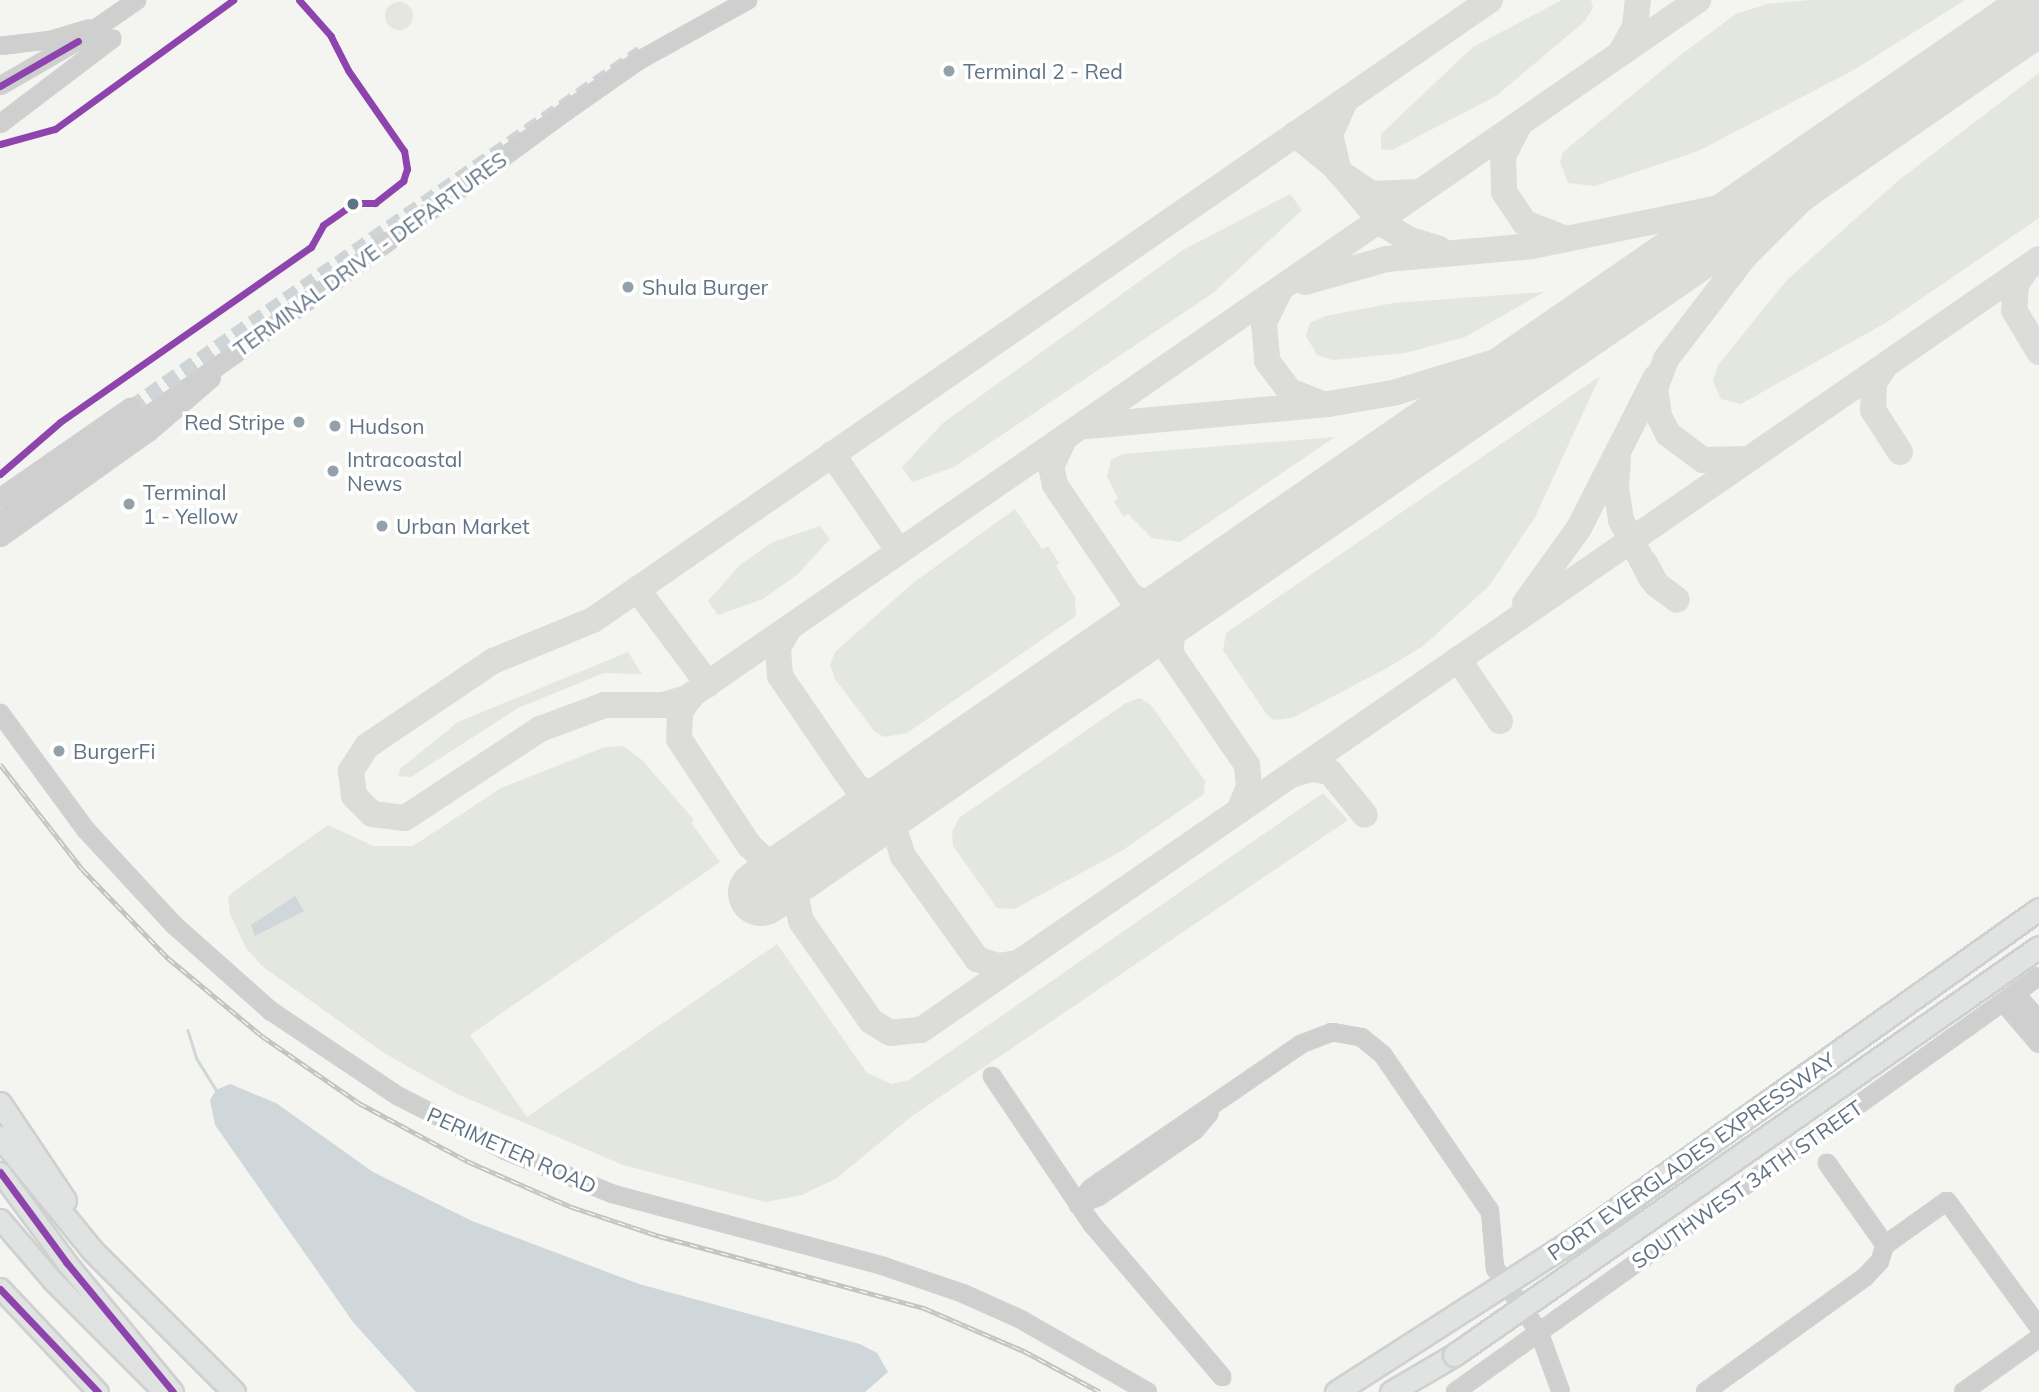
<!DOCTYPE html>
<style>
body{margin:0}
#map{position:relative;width:2039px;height:1392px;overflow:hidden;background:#f4f4f1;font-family:Mulish,sans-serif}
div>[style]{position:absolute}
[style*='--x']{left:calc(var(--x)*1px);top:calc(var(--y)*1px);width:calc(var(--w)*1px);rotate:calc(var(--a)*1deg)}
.green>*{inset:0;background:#e3e7df}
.round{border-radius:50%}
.water>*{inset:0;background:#cfd7da}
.stream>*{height:2.5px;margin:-1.25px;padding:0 1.25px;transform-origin:1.25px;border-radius:1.25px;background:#cfd7da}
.taxiway>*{height:26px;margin:-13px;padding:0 13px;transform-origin:13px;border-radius:13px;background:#dcdcdb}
.runway>*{height:66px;margin:-33px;padding:0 33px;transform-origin:33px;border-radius:33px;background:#dcdcdb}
.minor-tunnel>*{height:14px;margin-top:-7px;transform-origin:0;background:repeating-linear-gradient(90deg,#cfd4d6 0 14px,transparent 0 21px)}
.roads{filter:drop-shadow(2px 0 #cfd0d0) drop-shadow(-2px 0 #cfd0d0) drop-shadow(0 2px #cfd0d0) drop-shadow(0 -2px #cfd0d0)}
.minor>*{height:14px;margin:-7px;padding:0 7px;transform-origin:7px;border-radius:7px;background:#cfcfd0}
.major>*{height:19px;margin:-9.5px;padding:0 9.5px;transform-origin:9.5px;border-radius:9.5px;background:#e1e2e2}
.highway>*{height:21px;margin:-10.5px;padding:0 10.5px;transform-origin:10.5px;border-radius:10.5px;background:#e1e2e2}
.rail>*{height:5px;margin-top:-2.5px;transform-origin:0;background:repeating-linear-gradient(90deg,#fff 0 8px,#c4c4c5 0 16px);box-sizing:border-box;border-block:2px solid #c4c4c5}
.bridges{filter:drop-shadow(2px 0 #cfd0d0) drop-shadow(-2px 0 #cfd0d0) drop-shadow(0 2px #cfd0d0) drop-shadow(0 -2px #cfd0d0)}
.highway-bridge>*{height:21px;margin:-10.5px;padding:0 10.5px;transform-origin:10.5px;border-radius:10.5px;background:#e1e2e2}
.bus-1>*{height:7px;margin:-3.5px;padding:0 3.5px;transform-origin:3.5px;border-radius:3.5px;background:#8e44ad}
.dots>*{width:19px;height:19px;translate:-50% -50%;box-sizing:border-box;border:4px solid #fff;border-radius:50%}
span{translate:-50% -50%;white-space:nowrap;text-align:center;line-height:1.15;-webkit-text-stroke:7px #fff;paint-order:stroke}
.poi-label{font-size:21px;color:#607384}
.left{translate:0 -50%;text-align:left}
.right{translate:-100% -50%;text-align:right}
.street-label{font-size:21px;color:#607384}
</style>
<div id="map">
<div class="green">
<i style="clip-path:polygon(1562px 0,1591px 0,1593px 8px,1584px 22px,1496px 96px,1392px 150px,1381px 149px,1381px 134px,1473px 47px)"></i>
<i style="clip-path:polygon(1810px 0,1965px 0,1852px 71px,1698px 151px,1595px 186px,1568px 183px,1560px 162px,1563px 152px,1682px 54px,1736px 14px,1767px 4px)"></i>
<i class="round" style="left:385px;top:2px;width:28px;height:28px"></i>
<i style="clip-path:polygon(2039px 73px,2039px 218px,1887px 322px,1741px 404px,1721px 399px,1713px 381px,1718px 365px,1787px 280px,1899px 180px)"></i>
<i style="clip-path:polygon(1290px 194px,1302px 210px,1213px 293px,954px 467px,912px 482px,902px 467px,943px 423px,1183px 250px)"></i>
<i style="clip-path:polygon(1544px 292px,1465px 337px,1405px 353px,1333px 360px,1317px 355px,1306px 336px,1310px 323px,1325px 316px,1394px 303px)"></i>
<i style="clip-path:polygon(1600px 376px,1535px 517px,1489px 586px,1423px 646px,1387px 668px,1292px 718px,1274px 720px,1268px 716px,1223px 650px,1226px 633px)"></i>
<i style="clip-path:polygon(1335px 437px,1180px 542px,1152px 538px,1128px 514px,1124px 517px,1114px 502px,1118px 499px,1107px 476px,1111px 460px,1123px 454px)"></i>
<i style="clip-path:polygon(1015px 509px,1042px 549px,1048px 546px,1059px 563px,1056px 566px,1075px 597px,1076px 616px,907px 733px,884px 737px,875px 732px,835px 679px,830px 665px,835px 652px,913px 583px)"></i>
<i style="clip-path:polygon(820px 526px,830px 539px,797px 575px,763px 599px,718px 615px,708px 601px,741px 564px,773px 542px)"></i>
<i style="clip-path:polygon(628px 652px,642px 674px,604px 673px,518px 708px,411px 777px,398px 776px,401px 768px,458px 722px)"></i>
<i style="clip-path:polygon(1140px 698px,1151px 705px,1205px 781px,1204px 794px,1120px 852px,1014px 909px,997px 908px,953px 846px,952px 832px,959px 818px,1126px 703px)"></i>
<i style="clip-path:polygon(623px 746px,642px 760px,694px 820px,691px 823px,720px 862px,470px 1035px,527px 1117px,777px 944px,867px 1073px,892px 1084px,909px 1080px,1323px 793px,1348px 820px,912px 1116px,837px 1178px,802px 1195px,765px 1202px,623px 1165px,457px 1094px,384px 1053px,262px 966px,246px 948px,230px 914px,228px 897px,233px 892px,328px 825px,373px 846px,413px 846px,501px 788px,605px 747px)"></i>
</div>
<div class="water">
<i style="clip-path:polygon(295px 896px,304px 911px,255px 936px,251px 925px)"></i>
<i style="clip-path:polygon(230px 1084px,276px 1103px,373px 1172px,472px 1221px,639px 1284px,860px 1344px,877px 1353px,888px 1372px,865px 1392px,416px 1392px,353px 1322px,215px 1125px,210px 1100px,216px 1090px)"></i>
</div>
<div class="stream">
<i style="--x:188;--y:1030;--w:30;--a:73"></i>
<i style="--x:197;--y:1059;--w:36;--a:58"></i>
</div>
<div class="taxiway">
<i style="--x:1490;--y:0;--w:1090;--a:145.35"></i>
<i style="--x:593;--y:620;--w:108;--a:157.7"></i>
<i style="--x:493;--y:661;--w:152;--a:146"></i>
<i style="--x:367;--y:746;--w:30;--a:123"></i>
<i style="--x:351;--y:771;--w:25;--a:83"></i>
<i style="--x:354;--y:796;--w:25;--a:45"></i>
<i style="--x:372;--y:814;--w:33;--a:7"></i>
<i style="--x:405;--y:818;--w:162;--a:-33.4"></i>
<i style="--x:540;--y:729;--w:69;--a:-20.3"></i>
<i style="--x:605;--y:705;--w:58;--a:0"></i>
<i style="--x:663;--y:705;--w:25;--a:-16"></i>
<i style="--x:687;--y:698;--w:1229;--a:-34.62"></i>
<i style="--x:1621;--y:52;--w:29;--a:-61"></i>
<i style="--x:1635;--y:27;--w:27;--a:-84"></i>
<i style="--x:1345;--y:101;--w:36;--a:114"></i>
<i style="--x:1330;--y:134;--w:39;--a:77"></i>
<i style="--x:1339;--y:172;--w:40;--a:34"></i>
<i style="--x:1372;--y:194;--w:44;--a:-2.6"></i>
<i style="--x:1519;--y:125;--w:35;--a:117"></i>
<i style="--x:1503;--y:156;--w:36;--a:88"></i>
<i style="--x:1504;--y:192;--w:37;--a:56"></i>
<i style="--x:1525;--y:223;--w:44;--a:21.3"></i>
<i style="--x:1295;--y:134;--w:52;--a:39.5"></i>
<i style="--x:1335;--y:167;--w:75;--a:49.9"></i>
<i style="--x:1383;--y:224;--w:31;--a:31"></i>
<i style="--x:1410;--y:240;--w:30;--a:17"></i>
<i style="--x:2028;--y:267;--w:21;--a:125"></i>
<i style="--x:2016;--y:284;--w:26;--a:94"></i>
<i style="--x:2014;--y:310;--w:49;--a:59.2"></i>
<i style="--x:1305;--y:282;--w:85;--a:-15.7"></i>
<i style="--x:1387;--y:259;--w:146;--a:-5.1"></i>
<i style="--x:1532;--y:246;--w:240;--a:-11.5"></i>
<i style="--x:1280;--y:290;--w:37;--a:116"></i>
<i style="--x:1264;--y:323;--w:38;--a:85"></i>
<i style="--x:1267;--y:361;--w:38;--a:53"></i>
<i style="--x:1290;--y:391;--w:32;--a:22"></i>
<i style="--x:1885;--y:366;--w:20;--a:123"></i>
<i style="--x:1874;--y:383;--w:27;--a:92"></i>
<i style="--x:1873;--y:410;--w:50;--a:57.3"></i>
<i style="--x:1087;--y:426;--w:242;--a:-5.2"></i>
<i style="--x:1328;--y:404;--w:66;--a:-9.6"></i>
<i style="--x:1393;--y:393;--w:114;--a:-16.8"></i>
<i style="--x:1502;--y:360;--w:143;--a:-27.5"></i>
<i style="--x:1065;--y:437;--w:33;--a:115"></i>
<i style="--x:1051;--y:467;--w:18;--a:77"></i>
<i style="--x:1055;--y:485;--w:132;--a:55.8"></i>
<i style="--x:1129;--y:594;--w:15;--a:32"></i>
<i style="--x:1142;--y:602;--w:22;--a:10"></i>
<i style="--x:1164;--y:606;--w:35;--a:-22"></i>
<i style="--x:832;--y:454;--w:118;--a:55.4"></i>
<i style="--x:1618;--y:459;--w:29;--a:94"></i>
<i style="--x:1616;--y:488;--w:32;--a:81"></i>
<i style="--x:1621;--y:520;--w:65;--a:62.7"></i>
<i style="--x:1746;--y:459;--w:43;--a:178.7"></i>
<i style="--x:1703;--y:460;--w:44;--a:-143.4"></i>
<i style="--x:1668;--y:434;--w:20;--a:-117"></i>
<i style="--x:1659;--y:416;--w:28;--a:-98"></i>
<i style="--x:1655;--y:388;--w:31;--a:-69"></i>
<i style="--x:1666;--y:359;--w:130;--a:-52.5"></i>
<i style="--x:1745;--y:256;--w:76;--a:-45"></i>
<i style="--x:1799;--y:202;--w:245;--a:-39.5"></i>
<i style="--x:1645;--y:563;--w:24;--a:62"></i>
<i style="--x:1656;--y:584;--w:26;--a:37"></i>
<i style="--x:637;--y:589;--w:119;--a:53.2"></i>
<i style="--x:1192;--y:597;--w:33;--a:128"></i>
<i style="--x:1172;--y:623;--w:31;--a:92"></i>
<i style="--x:1171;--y:654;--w:135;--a:55.6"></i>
<i style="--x:1247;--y:765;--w:22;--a:85"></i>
<i style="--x:1249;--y:787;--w:26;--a:113"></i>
<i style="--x:1525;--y:603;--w:92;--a:-54.2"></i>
<i style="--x:1579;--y:528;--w:169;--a:-63"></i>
<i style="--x:789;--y:628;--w:23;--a:119"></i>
<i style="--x:778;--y:648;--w:28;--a:86"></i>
<i style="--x:780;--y:676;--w:112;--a:55.6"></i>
<i style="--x:843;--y:768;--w:22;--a:54"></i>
<i style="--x:856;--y:786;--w:18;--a:29"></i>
<i style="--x:872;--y:795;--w:37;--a:-6"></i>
<i style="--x:1458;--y:659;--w:75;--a:55.9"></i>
<i style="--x:693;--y:694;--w:21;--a:127"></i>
<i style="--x:680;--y:711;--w:28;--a:92"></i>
<i style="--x:679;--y:739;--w:127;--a:56.6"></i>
<i style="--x:749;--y:845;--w:18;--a:45"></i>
<i style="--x:762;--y:858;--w:22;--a:22"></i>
<i style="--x:782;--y:866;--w:30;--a:-14"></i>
<i style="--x:1294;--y:774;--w:19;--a:-16"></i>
<i style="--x:1312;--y:769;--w:18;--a:9"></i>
<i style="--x:1330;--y:772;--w:55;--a:50.9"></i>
<i style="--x:909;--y:791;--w:37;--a:116"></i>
<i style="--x:893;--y:824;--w:34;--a:73"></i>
<i style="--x:903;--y:856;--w:127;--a:54.3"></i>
<i style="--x:977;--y:959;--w:21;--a:19"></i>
<i style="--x:997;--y:966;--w:21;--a:-8"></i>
<i style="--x:811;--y:859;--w:35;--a:119"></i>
<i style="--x:794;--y:890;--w:32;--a:77"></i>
<i style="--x:801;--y:921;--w:122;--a:55"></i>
<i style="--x:871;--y:1021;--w:22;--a:32"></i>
<i style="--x:890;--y:1033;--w:31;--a:-6"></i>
<i style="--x:921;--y:1030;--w:1358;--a:-34.59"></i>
</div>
<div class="runway">
<i style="--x:761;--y:893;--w:1553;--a:-34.61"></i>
</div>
<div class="minor-tunnel">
<i style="--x:131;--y:407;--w:621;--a:-34.84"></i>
</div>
<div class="roads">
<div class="minor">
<i style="--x:0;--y:46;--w:51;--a:-6.7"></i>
<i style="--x:51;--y:40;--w:39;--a:-17"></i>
<i style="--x:0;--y:86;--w:90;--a:-30"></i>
<i style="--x:78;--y:41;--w:72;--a:-34.8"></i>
<i style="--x:0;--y:124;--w:141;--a:-37.2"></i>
<i style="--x:0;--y:498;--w:160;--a:-34.8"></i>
<i style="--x:0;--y:520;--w:295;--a:-35.2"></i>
<i style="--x:241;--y:350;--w:402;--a:-36.3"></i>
<i style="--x:565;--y:112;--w:89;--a:-34.9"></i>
<i style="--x:638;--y:61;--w:126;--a:-29"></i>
<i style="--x:0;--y:538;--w:181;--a:-35.4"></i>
<i style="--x:148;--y:433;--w:84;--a:-40.7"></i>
<i style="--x:0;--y:713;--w:145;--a:53.7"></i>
<i style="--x:86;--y:830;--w:129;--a:47.2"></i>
<i style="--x:174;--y:925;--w:130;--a:41.6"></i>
<i style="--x:271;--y:1011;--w:153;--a:33.8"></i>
<i style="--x:398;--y:1096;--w:121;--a:27"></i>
<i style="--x:506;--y:1151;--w:115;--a:21.9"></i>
<i style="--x:613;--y:1194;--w:279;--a:14.9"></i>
<i style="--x:883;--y:1266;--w:83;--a:18.9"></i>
<i style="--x:962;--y:1293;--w:64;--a:24.1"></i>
<i style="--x:1020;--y:1319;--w:147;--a:29.7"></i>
<i style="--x:2015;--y:993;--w:37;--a:49"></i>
<i style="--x:2003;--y:1002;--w:55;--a:49.4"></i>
<i style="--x:992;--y:1076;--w:179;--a:56"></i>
<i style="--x:1092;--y:1224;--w:201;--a:49.6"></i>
<i style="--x:1827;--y:1163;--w:100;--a:54.7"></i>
<i style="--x:1079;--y:1204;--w:20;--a:-20"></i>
<i style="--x:1098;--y:1197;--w:118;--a:-34.6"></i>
<i style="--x:1195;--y:1130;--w:23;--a:-50"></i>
<i style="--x:1078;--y:1205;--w:21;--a:-53"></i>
<i style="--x:1091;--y:1188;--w:255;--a:-34.4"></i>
<i style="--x:1301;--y:1044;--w:33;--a:-21"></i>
<i style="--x:1332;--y:1032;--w:29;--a:10"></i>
<i style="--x:1361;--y:1037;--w:28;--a:39"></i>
<i style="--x:1383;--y:1055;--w:189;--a:55.6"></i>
<i style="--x:1490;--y:1211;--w:57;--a:85"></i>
<i style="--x:1495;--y:1268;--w:78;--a:55.5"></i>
<i style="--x:1539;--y:1332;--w:64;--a:69.9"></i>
<i style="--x:1455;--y:1392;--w:717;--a:-35.46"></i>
<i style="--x:1705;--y:1392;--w:197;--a:-35.7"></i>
<i style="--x:1865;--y:1277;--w:22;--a:-47"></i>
<i style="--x:1880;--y:1261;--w:17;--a:-73"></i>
<i style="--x:1885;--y:1245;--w:76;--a:-35.4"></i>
<i style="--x:1947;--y:1201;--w:156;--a:53.9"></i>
<i style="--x:1963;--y:1392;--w:93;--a:-35.4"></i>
</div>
<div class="major">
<i style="--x:0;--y:1172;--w:112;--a:53.7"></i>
<i style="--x:66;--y:1262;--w:168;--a:50.5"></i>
<i style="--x:0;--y:1219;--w:82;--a:49.5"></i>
<i style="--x:53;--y:1281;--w:146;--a:45"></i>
<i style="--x:0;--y:1288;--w:143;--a:46.7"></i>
</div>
<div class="highway">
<i style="--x:0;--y:1103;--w:117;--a:56.2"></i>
<i style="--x:0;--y:1137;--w:146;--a:50.8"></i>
<i style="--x:92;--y:1250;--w:201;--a:45"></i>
<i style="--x:1391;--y:1392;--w:73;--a:-30.4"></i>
</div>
</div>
<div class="rail">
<i style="--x:0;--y:764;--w:133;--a:52"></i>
<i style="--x:82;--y:869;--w:124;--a:46"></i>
<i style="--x:168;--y:958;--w:122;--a:39.7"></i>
<i style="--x:262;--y:1036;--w:118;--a:34.6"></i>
<i style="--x:359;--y:1103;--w:123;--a:28.2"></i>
<i style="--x:467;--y:1161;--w:115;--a:23.7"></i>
<i style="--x:572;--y:1207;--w:92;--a:18.4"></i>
<i style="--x:659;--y:1236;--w:275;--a:15.2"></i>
<i style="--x:924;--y:1308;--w:109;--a:23.3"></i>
<i style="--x:1024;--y:1351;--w:86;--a:28.3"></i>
</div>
<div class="bridges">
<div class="highway-bridge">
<i style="--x:1454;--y:1355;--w:713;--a:-34.89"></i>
<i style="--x:1336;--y:1392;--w:289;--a:-32.7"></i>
<i style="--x:1579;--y:1236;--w:564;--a:-35.41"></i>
</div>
</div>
<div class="bus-1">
<i style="--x:0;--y:86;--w:90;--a:-30"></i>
<i style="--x:0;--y:144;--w:57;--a:-15.3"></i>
<i style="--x:55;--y:129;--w:220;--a:-35.9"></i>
<i style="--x:0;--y:474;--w:79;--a:-40.9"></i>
<i style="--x:60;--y:422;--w:306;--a:-34.9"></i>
<i style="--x:311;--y:247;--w:25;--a:-61"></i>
<i style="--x:323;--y:225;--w:39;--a:-35"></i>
<i style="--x:355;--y:203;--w:20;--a:0"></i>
<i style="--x:375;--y:203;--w:36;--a:-38"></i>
<i style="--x:403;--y:181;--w:13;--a:-72"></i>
<i style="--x:407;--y:169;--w:18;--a:-99"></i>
<i style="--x:404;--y:151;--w:98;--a:-124.7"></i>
<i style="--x:348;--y:70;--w:38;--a:-117"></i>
<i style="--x:331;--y:36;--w:48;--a:-131.6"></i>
<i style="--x:0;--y:1172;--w:112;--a:53.7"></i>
<i style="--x:66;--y:1262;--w:168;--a:50.5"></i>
<i style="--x:0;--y:1289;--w:142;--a:46.4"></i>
</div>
<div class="dots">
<i style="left:949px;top:71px;background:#94a0aa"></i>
<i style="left:353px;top:204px;background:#607384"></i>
<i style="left:628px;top:287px;background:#94a0aa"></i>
<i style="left:299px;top:422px;background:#94a0aa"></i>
<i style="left:335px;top:426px;background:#94a0aa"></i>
<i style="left:333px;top:471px;background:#94a0aa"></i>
<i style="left:129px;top:504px;background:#94a0aa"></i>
<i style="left:382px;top:526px;background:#94a0aa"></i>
<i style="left:59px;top:751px;background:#94a0aa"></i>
</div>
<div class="poi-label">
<span class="left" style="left:963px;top:71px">Terminal 2 - Red</span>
<span class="left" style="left:642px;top:287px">Shula Burger</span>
<span class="right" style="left:285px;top:422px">Red Stripe</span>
<span class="left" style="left:349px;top:426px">Hudson</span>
<span class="left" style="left:347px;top:471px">Intracoastal<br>News</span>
<span class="left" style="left:143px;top:504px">Terminal<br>1 - Yellow</span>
<span class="left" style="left:396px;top:526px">Urban Market</span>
<span class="left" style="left:73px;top:751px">BurgerFi</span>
</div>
<div class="street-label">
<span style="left:370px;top:254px;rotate:-36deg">TERMINAL DRIVE - DEPARTURES</span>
<span style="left:512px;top:1150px;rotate:24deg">PERIMETER ROAD</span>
<span style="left:1691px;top:1156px;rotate:-35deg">PORT EVERGLADES EXPRESSWAY</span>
<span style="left:1747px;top:1184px;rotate:-35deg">SOUTHWEST 34TH STREET</span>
</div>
</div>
